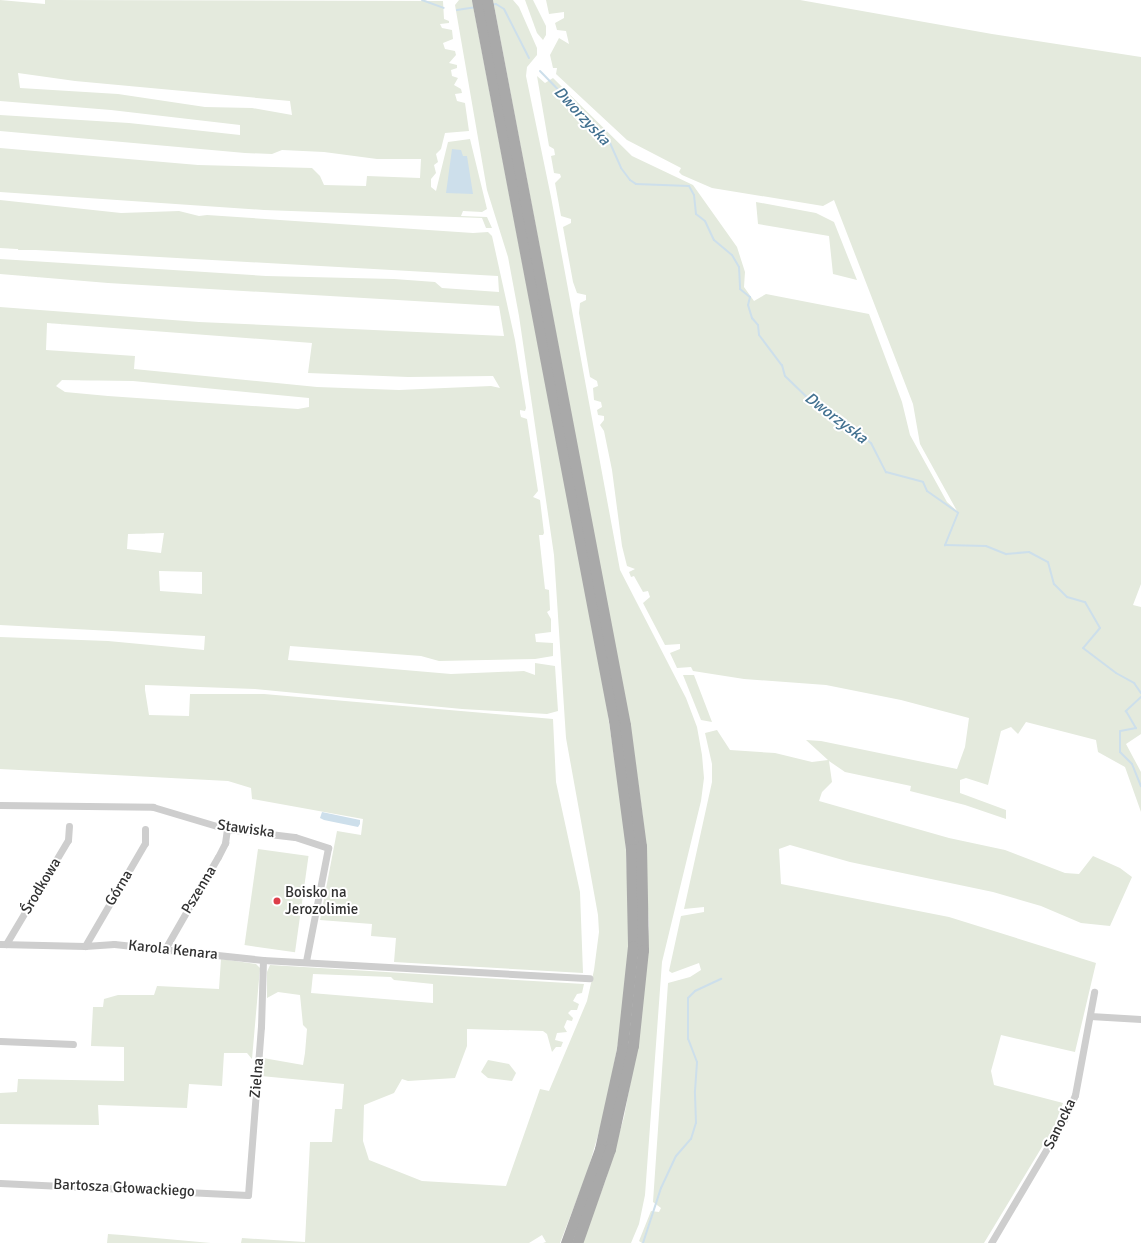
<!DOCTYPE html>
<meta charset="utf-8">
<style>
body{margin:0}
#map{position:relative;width:1141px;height:1243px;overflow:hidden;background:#fff;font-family:Signika,sans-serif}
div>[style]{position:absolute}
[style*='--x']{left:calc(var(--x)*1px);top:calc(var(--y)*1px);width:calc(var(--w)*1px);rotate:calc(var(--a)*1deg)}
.green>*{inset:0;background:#e4eadd;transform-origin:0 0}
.water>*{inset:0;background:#cddfeb}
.stream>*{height:2px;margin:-1px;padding:0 1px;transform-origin:1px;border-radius:1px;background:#cddfeb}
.street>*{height:7px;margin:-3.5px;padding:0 3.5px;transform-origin:3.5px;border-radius:3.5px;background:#cecece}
.primary>*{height:11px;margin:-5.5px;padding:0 5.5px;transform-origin:5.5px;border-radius:5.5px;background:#a9a9a9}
.dots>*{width:11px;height:11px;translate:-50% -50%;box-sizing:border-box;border:2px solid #fff;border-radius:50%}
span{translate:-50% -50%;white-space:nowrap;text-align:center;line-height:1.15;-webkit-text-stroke:4px #fff;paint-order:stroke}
.street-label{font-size:15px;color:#313131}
.poi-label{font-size:15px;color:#313131}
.left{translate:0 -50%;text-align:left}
.water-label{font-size:16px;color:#427190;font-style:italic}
</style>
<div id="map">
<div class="green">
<i style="clip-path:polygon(evenodd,0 0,45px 4px,45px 0,443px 1px,444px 19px,449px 21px,449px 23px,440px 24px,442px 28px,452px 30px,453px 39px,443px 43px,445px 49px,455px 51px,456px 55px,449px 63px,457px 65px,457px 68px,451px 70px,452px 76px,458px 78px,454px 85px,461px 89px,462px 93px,455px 94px,457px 101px,465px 103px,469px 131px,445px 133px,441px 149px,436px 154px,438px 162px,434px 165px,436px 173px,431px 179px,431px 187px,436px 191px,448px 142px,470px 139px,487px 209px,482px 212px,463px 211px,461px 216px,487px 217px,492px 228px,486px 228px,482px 218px,264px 210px,0 192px,0 148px,198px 165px,312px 168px,320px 176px,324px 185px,366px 186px,367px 176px,420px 178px,421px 159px,377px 159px,324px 152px,282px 150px,272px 154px,245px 153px,0 131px,0 115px,129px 123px,240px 135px,240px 125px,111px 110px,0 101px,0 0,18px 73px,75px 81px,290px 101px,292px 115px,252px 108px,205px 107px,118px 94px,20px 88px,18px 73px)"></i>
<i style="clip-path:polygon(evenodd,459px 0,472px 0,605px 695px,625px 831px,628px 896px,628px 961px,619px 1038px,605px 1111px,587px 1173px,560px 1243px,543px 1243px,546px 1242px,542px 1235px,529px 1243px,241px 1243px,242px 1238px,305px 1242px,310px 1142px,332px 1142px,335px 1109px,342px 1109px,344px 1084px,261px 1076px,263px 1058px,303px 1065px,305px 1053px,307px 1029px,303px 1025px,300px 995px,278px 992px,267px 998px,267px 972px,270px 965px,584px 984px,582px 993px,577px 994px,573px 1001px,579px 1004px,577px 1010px,571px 1010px,568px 1013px,573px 1018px,572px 1021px,567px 1020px,564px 1027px,567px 1032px,557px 1033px,555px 1040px,563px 1042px,561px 1047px,556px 1047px,552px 1052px,547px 1034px,543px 1031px,467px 1029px,467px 1046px,455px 1078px,408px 1081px,402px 1079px,394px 1093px,364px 1105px,363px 1141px,369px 1160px,422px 1181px,506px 1186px,540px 1089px,549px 1091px,587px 1001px,594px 970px,599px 932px,598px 915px,566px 738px,554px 555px,519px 316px,508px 257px,487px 190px,455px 5px,459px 0,313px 974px,391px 977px,394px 980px,433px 984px,433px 1003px,311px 993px,313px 974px)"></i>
<i style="clip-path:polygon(493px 0,513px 0,519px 7px,537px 48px,537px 55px,527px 67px,526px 76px,551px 197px,620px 570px,686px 698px,697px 727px,702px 755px,704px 778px,701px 801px,662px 962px,645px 1195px,639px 1224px,631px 1243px,582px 1243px,606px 1179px,624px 1117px,640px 1031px,649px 926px,643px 818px,631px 731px)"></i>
<i style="clip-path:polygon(525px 0,533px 0,546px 26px,546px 35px,543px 40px,537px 33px)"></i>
<i style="clip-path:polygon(546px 0,800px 0,992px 34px,1141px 57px,1141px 584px,1133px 605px,1141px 607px,1141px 734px,1126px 744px,1141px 772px,1141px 812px,1125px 767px,1098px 752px,1096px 740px,1026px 722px,1018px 734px,1011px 727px,1001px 731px,988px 785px,966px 778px,960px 780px,960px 793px,1006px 810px,1006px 819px,965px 805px,910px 791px,911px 786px,845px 772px,829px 761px,832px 782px,822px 792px,819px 801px,949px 838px,1005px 850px,1065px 873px,1079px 874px,1093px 856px,1120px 868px,1132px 877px,1110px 926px,1081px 923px,1041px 906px,993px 892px,850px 862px,790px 845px,779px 849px,781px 884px,949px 917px,1096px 963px,1075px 1052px,1001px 1035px,991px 1071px,994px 1085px,1063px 1103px,1054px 1127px,984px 1243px,642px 1243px,639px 1241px,651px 1211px,659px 1212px,661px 1208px,653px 1202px,668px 983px,690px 977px,701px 970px,699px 963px,672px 973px,669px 971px,681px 916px,704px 912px,704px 907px,684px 909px,712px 782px,712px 764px,705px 733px,717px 730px,730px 750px,775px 753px,812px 762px,828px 760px,806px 740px,821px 741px,957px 769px,965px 747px,969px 718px,901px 700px,826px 685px,744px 679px,693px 671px,691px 667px,677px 668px,670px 653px,680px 649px,680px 644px,665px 645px,643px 603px,650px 597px,648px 591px,643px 592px,634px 576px,631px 577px,629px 572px,635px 569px,627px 566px,622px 546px,612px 470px,604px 431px,600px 425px,604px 420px,604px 416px,598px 415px,597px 410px,602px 407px,601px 402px,594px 400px,593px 388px,598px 386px,597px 381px,590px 377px,579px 313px,580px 303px,586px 300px,586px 295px,577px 293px,573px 282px,563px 227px,571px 223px,571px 219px,561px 216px,555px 183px,561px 177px,560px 174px,554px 173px,551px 156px,555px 155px,554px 149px,549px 146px,537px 76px,545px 83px,553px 78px,632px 156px,693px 185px,737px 247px,745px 272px,744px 287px,754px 301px,766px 294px,869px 314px,902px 402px,910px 435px,947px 502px,957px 511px,920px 444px,913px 404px,834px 200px,823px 206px,712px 188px,682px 175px,679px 172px,681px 168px,627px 140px,556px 74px,557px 68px,553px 68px,550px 55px,559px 38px,569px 44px,566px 31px,557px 30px,555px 23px,564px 18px,564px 12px,549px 14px)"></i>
<i style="clip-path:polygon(evenodd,0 200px,121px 213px,179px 211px,199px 216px,207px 215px,473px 233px,488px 232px,492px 236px,515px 340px,526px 408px,525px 411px,520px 410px,520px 413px,521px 417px,527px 419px,538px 491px,533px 497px,540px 500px,544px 533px,543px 535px,539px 535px,545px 589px,549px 590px,550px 610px,547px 612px,551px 619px,551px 632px,535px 634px,536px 642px,553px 643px,553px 656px,535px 659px,439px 661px,421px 656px,290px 646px,288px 660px,451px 674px,524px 671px,535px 675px,535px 663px,555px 666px,558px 711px,547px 714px,462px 709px,255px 689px,145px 685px,145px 690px,149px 715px,189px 716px,190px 694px,264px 694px,553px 719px,556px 782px,580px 892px,583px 973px,394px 962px,396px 938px,371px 936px,372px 924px,320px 920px,337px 831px,361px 835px,363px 819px,252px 799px,251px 788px,228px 781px,0 769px,0 637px,108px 641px,204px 650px,205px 636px,0 625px,0 307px,199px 322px,504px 336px,499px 306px,108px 283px,0 274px,0 259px,266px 276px,394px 279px,435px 282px,442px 288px,499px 292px,498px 276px,0 248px,0 200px,47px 323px,312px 343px,308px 373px,408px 377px,493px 376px,500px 388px,491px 386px,399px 390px,317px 387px,134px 369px,135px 356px,46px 350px,47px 323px,0 200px,62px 380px,133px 381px,309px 398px,309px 407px,298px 409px,108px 396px,65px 392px,56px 386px,62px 380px,0 200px,164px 533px,161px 553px,127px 549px,128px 534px,164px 533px,0 200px,159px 571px,202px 572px,202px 594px,160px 591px,159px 571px)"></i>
<i style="clip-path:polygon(756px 202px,816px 213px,834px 222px,857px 280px,833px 274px,829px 236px,758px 224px)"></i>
<i style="clip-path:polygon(683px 675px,694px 675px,712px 722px,701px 720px)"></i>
<i style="left:258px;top:849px;width:51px;height:97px;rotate:8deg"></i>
<i style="clip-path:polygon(221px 959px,256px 964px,260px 968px,252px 1059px,247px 1053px,224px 1053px,222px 1086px,189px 1084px,187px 1108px,98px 1105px,99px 1125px,0 1124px,0 1093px,17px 1092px,18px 1079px,124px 1081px,124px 1047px,91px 1046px,93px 1007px,103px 1007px,104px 999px,118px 995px,154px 995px,157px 986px,219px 989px)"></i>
<i style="clip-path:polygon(488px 1060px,509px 1064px,516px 1073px,512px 1081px,488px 1078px,481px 1072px)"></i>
<i style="clip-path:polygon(108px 1234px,122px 1235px,211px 1243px,107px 1243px)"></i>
</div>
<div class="water">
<i style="clip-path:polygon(452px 149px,461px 150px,463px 156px,467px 156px,473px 194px,446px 193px)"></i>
<i style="clip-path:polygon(322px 812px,360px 820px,360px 824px,358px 827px,324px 820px,320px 818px)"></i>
</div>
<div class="stream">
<i style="--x:422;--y:0;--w:23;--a:20"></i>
<i style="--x:491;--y:5;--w:5;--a:-11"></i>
<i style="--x:496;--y:4;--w:9;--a:32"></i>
<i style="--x:504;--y:9;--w:55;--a:63"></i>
<i style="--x:457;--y:10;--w:18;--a:-9"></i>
<i style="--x:540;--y:71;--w:100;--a:45.8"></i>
<i style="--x:610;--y:143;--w:27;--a:66"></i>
<i style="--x:621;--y:168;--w:15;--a:53"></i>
<i style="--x:630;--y:180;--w:7;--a:34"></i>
<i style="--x:636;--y:184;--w:53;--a:2.2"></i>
<i style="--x:689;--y:186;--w:10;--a:61"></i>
<i style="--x:694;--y:195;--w:19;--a:84"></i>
<i style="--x:696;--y:214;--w:11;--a:38"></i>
<i style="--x:705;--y:221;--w:21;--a:65"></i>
<i style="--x:714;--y:240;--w:23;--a:40"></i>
<i style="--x:732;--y:255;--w:14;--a:60"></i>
<i style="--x:739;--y:267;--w:22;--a:87"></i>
<i style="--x:740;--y:289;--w:13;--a:39"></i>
<i style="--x:750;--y:297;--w:8;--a:104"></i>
<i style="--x:748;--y:305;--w:14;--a:73"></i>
<i style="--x:752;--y:318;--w:9;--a:49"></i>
<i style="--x:758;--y:325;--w:10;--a:84"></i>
<i style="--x:759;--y:335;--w:38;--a:53"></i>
<i style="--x:782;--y:365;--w:11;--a:75"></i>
<i style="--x:785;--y:376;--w:45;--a:44.1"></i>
<i style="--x:817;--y:407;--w:28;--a:23"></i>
<i style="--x:843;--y:418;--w:38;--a:42"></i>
<i style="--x:871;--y:443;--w:33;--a:63"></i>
<i style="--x:886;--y:472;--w:38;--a:15"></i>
<i style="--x:923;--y:482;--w:10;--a:66"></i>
<i style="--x:927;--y:491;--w:38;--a:35"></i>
<i style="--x:958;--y:513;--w:35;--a:112"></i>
<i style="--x:945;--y:545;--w:41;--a:1.4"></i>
<i style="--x:986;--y:546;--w:22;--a:22"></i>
<i style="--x:1006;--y:554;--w:23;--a:-5"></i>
<i style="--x:1029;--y:552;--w:21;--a:28"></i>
<i style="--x:1048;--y:562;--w:23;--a:75"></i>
<i style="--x:1054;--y:584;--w:18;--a:45"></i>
<i style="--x:1067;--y:597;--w:19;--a:16"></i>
<i style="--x:1085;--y:602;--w:30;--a:60"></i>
<i style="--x:1100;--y:628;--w:26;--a:130"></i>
<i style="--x:1083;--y:648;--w:41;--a:37.1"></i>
<i style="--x:1116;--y:673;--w:21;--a:29"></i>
<i style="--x:1134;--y:683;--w:12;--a:55"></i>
<i style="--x:1141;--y:697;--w:21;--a:137"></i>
<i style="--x:1126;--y:711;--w:20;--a:60"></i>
<i style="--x:1136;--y:728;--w:16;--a:169"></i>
<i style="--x:1120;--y:731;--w:21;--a:90"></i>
<i style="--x:1120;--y:752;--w:17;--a:45"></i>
<i style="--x:1132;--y:764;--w:24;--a:68"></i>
<i style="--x:643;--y:1243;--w:58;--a:-71.9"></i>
<i style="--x:661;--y:1188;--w:35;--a:-65"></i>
<i style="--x:676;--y:1156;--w:23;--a:-49"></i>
<i style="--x:691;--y:1139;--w:17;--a:-73"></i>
<i style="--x:696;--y:1123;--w:32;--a:-92"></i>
<i style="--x:695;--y:1091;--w:29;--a:-86"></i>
<i style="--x:697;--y:1062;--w:25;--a:-111"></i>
<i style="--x:688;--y:1039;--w:41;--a:-90"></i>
<i style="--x:688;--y:998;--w:10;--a:-45"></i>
<i style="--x:695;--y:991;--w:29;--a:-25"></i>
</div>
<div class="street">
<i style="--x:0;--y:805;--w:153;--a:0.7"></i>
<i style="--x:153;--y:807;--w:77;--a:16.6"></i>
<i style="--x:227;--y:829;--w:68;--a:6.7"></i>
<i style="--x:295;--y:837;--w:35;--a:18"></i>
<i style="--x:328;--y:848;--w:115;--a:101"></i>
<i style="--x:0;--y:944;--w:85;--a:1.3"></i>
<i style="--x:85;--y:946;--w:29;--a:-4"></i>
<i style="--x:114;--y:944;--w:150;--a:6.1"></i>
<i style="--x:263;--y:960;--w:327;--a:3.2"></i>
<i style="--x:6;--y:944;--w:121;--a:-59.2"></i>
<i style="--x:68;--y:840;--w:14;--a:-86"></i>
<i style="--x:85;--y:946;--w:119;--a:-59.8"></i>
<i style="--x:145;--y:843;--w:14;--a:-90"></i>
<i style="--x:165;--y:949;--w:106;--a:-60.1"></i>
<i style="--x:218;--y:857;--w:16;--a:-63"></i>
<i style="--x:225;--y:843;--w:14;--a:-82"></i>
<i style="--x:1090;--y:1016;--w:51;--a:3.4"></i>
<i style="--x:0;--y:1041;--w:73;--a:2.4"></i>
<i style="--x:0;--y:1183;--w:248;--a:2.8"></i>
<i style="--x:248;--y:1195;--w:169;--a:-85.6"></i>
<i style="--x:261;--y:1027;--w:67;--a:-88.3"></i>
<i style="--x:991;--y:1243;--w:147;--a:-59.4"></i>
<i style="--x:1066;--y:1116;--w:23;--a:-67"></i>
<i style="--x:1075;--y:1095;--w:105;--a:-79.5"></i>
</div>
<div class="primary">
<i style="--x:477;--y:0;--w:733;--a:79.23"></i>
<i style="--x:614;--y:720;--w:130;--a:82.5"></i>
<i style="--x:631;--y:849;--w:97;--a:88.8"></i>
<i style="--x:633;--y:946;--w:104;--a:96.1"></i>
<i style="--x:622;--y:1049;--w:102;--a:102.4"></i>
<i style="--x:600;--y:1149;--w:100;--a:109.9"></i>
<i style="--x:487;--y:0;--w:738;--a:79.22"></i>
<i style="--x:625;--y:725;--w:122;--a:82.5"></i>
<i style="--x:641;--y:846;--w:104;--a:88.9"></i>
<i style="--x:643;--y:950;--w:96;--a:96"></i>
<i style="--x:633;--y:1045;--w:107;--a:102.5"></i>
<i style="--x:610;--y:1149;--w:100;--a:109.3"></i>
</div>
<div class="dots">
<i style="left:277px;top:901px;background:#dd3e49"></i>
</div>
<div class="street-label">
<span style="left:246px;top:829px;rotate:8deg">Stawiska</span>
<span style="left:41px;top:886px;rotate:-59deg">Środkowa</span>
<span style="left:119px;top:888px;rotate:-59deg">Górna</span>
<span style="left:199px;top:890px;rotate:-59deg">Pszenna</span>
<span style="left:173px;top:950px;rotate:6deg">Karola Kenara</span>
<span style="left:257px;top:1078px;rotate:-85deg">Zielna</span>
<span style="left:1060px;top:1124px;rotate:-64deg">Sanocka</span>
<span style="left:124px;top:1188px;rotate:3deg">Bartosza Głowackiego</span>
</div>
<div class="poi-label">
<span class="left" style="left:285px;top:901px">Boisko na<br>Jerozolimie</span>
</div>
<div class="water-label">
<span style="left:582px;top:116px;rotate:47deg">Dworzyska</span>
<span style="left:836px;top:418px;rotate:37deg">Dworzyska</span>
</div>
</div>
